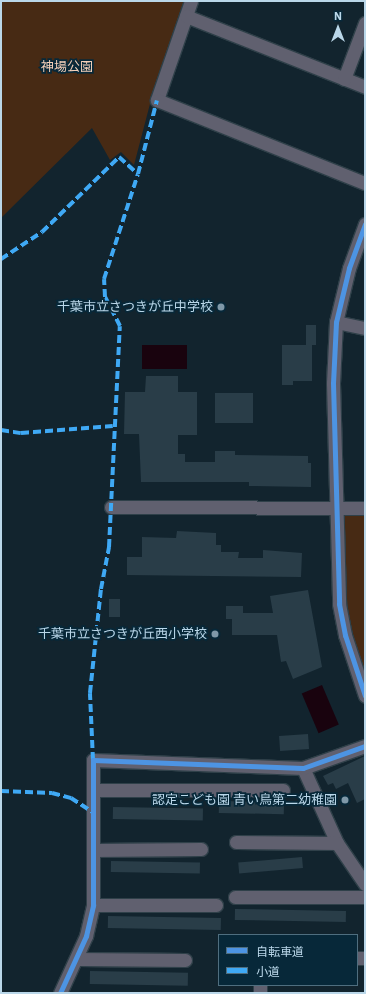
<!DOCTYPE html>
<meta charset="utf-8">
<style>
body{margin:0}
#map{position:relative;width:366px;height:994px;overflow:hidden;background:#12242e;font-family:"IBM Plex Sans","Noto Sans JP",sans-serif}
div>[style]{position:absolute}
[style*='--x']{left:calc(var(--x)*1px);top:calc(var(--y)*1px);width:calc(var(--w)*1px);rotate:calc(var(--a)*1deg)}
.green>*{inset:0;background:#472a14}
.water>*{inset:0;background:#19030e;transform-origin:0 0}
.building>*{inset:0;background:#293d48;transform-origin:0 0}
.roads{filter:drop-shadow(1px 0 #2f4049) drop-shadow(-1px 0 #2f4049) drop-shadow(0 1px #2f4049) drop-shadow(0 -1px #2f4049)}
.minor>*{height:13px;margin:-6.5px;padding:0 6.5px;transform-origin:6.5px;border-radius:6.5px;background:#60606f}
.quiet>*{height:4px;margin-top:-2px;transform-origin:0;background:repeating-linear-gradient(90deg,#3fa9f5 0 8px,transparent 0 12px)}
.cycleway>*{height:5px;margin:-2.5px;padding:0 2.5px;transform-origin:2.5px;border-radius:2.5px;background:#4d94e3}
.dots>*{width:11px;height:11px;translate:-50% -50%;box-sizing:border-box;border:2px solid #072839;border-radius:50%}
span{translate:-50% -50%;white-space:nowrap;text-align:center;line-height:1.15;-webkit-text-stroke:3.5px #072839;paint-order:stroke}
.park-label{font-size:13px;color:#f4d0b9}
.poi-label{font-size:13px;color:#bad7e9}
.right{translate:-100% -50%;text-align:right}
.frame{position:absolute;inset:0;border:2px solid #bad7e9;pointer-events:none}
.legend{position:absolute;left:218px;top:934px;width:140px;height:52px;box-sizing:border-box;background:#072839;border:1px solid #4f6e7f;margin:0;padding:5px 7px;list-style:none;font-size:12px;color:#bad7e9}
.legend li{display:flex;align-items:center;gap:8px;height:20px}
.legend b{width:20px;border:1px solid #4f6e7f}
.north{position:absolute;left:318px;top:8px;width:40px;height:40px;-webkit-text-stroke:3px #072839;paint-order:stroke;rotate:0deg;font-size:11px;font-weight:700;line-height:16px;text-align:center;color:#bad7e9}
.north::after{content:'';display:block;margin:auto;width:14px;height:18px;background:#bad7e9;clip-path:polygon(50% 0,100% 100%,50% 72%,0 100%)}
</style>
<div id="map">
<div class="green">
<i style="clip-path:polygon(1px 1px,186px 1px,156px 81px,134px 165px,121px 152px,110px 160px,92px 128px,1px 218px)"></i>
<i style="clip-path:polygon(347px 512px,365px 512px,365px 681px,346px 609px,342px 515px)"></i>
</div>
<div class="water">
<i style="left:142px;top:345px;width:45px;height:24px"></i>
<i style="left:322px;top:685px;width:43px;height:22px;rotate:67deg"></i>
</div>
<div class="building">
<i style="left:306px;top:325px;width:10px;height:20px"></i>
<i style="clip-path:polygon(282px 345px,312px 345px,312px 381px,293px 381px,293px 385px,282px 385px)"></i>
<i style="clip-path:polygon(146px 376px,178px 376px,178px 392px,197px 392px,197px 435px,178px 435px,178px 454px,185px 454px,185px 462px,215px 462px,215px 451px,235px 451px,235px 455px,308px 456px,308px 463px,311px 463px,311px 487px,249px 486px,249px 482px,141px 482px,139px 434px,124px 434px,125px 392px,145px 392px)"></i>
<i style="left:215px;top:393px;width:38px;height:30px"></i>
<i style="clip-path:polygon(177px 531px,216px 533px,216px 545px,221px 545px,221px 552px,239px 552px,238px 558px,263px 558px,263px 550px,302px 553px,301px 577px,127px 575px,127px 557px,142px 557px,142px 537px,176px 538px)"></i>
<i style="clip-path:polygon(308px 590px,322px 667px,293px 679px,286px 661px,281px 662px,277px 635px,232px 635px,232px 619px,226px 619px,226px 606px,243px 606px,243px 613px,273px 613px,270px 596px)"></i>
<i style="left:109px;top:599px;width:11px;height:18px"></i>
<i style="left:308px;top:734px;width:15px;height:29px;rotate:86deg"></i>
<i style="clip-path:polygon(365px 756px,365px 799px,357px 803px,348px 783px,336px 789px,333px 783px,328px 785px,323px 776px)"></i>
<i style="left:219px;top:801px;width:65px;height:12px;rotate:1deg"></i>
<i style="left:113px;top:807px;width:90px;height:12px;rotate:1deg"></i>
<i style="left:302px;top:857px;width:11px;height:64px;rotate:85deg"></i>
<i style="left:111px;top:861px;width:89px;height:11px;rotate:1deg"></i>
<i style="left:235px;top:909px;width:111px;height:11px;rotate:1deg"></i>
<i style="left:108px;top:916px;width:113px;height:12px;rotate:1deg"></i>
<i style="left:90px;top:971px;width:98px;height:13px;rotate:1deg"></i>
</div>
<div class="roads">
<div class="minor">
<i style="--x:191;--y:1;--w:105;--a:109"></i>
<i style="--x:157;--y:100;--w:224;--a:21.8"></i>
<i style="--x:186;--y:16;--w:193;--a:21.6"></i>
<i style="--x:344;--y:79;--w:60;--a:-69.4"></i>
<i style="--x:365;--y:224;--w:47;--a:110"></i>
<i style="--x:349;--y:268;--w:56;--a:103.5"></i>
<i style="--x:336;--y:322;--w:61;--a:92.8"></i>
<i style="--x:333;--y:383;--w:221;--a:88.4"></i>
<i style="--x:339;--y:604;--w:32;--a:79"></i>
<i style="--x:345;--y:635;--w:64;--a:71.8"></i>
<i style="--x:336;--y:322;--w:30;--a:12"></i>
<i style="--x:111;--y:507;--w:254;--a:0.2"></i>
<i style="--x:303;--y:768;--w:82;--a:65.6"></i>
<i style="--x:337;--y:843;--w:50;--a:55.7"></i>
<i style="--x:94;--y:790;--w:189;--a:0"></i>
<i style="--x:236;--y:842;--w:101;--a:0.6"></i>
<i style="--x:94;--y:850;--w:107;--a:-0.5"></i>
<i style="--x:235;--y:897;--w:130;--a:0"></i>
<i style="--x:93;--y:905;--w:123;--a:0"></i>
<i style="--x:357;--y:958;--w:8;--a:0"></i>
<i style="--x:78;--y:959;--w:107;--a:0.5"></i>
<i style="--x:260;--y:985;--w:8;--a:90"></i>
<i style="--x:60;--y:993;--w:63;--a:-65.5"></i>
<i style="--x:86;--y:936;--w:32;--a:-77"></i>
<i style="--x:93;--y:905;--w:145;--a:-90"></i>
<i style="--x:93;--y:760;--w:210;--a:2.2"></i>
<i style="--x:303;--y:768;--w:66;--a:-19.5"></i>
</div>
</div>
<div class="quiet">
<i style="--x:1;--y:259;--w:49;--a:-33.4"></i>
<i style="--x:42;--y:232;--w:107;--a:-44.2"></i>
<i style="--x:119;--y:157;--w:25;--a:42"></i>
<i style="--x:1;--y:430;--w:20;--a:9"></i>
<i style="--x:21;--y:433;--w:92;--a:-4.4"></i>
<i style="--x:93;--y:760;--w:67;--a:-92.6"></i>
<i style="--x:90;--y:693;--w:105;--a:-84"></i>
<i style="--x:101;--y:589;--w:43;--a:-79.2"></i>
<i style="--x:109;--y:547;--w:221;--a:-87.2"></i>
<i style="--x:120;--y:326;--w:33;--a:-117"></i>
<i style="--x:105;--y:297;--w:18;--a:-93"></i>
<i style="--x:104;--y:279;--w:110;--a:-72.1"></i>
<i style="--x:138;--y:174;--w:76;--a:-75.6"></i>
<i style="--x:1;--y:791;--w:51;--a:2.2"></i>
<i style="--x:52;--y:793;--w:20;--a:15"></i>
<i style="--x:71;--y:798;--w:27;--a:33"></i>
</div>
<div class="cycleway">
<i style="--x:365;--y:224;--w:47;--a:110"></i>
<i style="--x:349;--y:268;--w:56;--a:103.5"></i>
<i style="--x:336;--y:322;--w:61;--a:92.8"></i>
<i style="--x:333;--y:383;--w:221;--a:88.4"></i>
<i style="--x:339;--y:604;--w:32;--a:79"></i>
<i style="--x:345;--y:635;--w:64;--a:71.8"></i>
<i style="--x:60;--y:993;--w:63;--a:-65.5"></i>
<i style="--x:86;--y:936;--w:32;--a:-77"></i>
<i style="--x:93;--y:905;--w:145;--a:-90"></i>
<i style="--x:93;--y:760;--w:210;--a:2.2"></i>
<i style="--x:303;--y:768;--w:66;--a:-19.5"></i>
</div>
<div class="dots">
<i style="left:221px;top:307px;background:#7f98a8"></i>
<i style="left:215px;top:634px;background:#7f98a8"></i>
<i style="left:345px;top:800px;background:#7f98a8"></i>
</div>
<div class="park-label">
<span style="left:67px;top:67px">神場公園</span>
</div>
<div class="poi-label">
<span class="right" style="left:213px;top:307px">千葉市立さつきが丘中学校</span>
<span class="right" style="left:207px;top:634px">千葉市立さつきが丘西小学校</span>
<span class="right" style="left:337px;top:800px">認定こども園 青い鳥第二幼稚園</span>
</div>
<div class="frame"></div>
<ul class="legend">
<li><b style="height:5px;background:#4d94e3"></b>自転車道</li>
<li><b style="height:5px;background:#3fa9f5"></b>小道</li>
</ul>
<div class="north">N</div>
</div>
